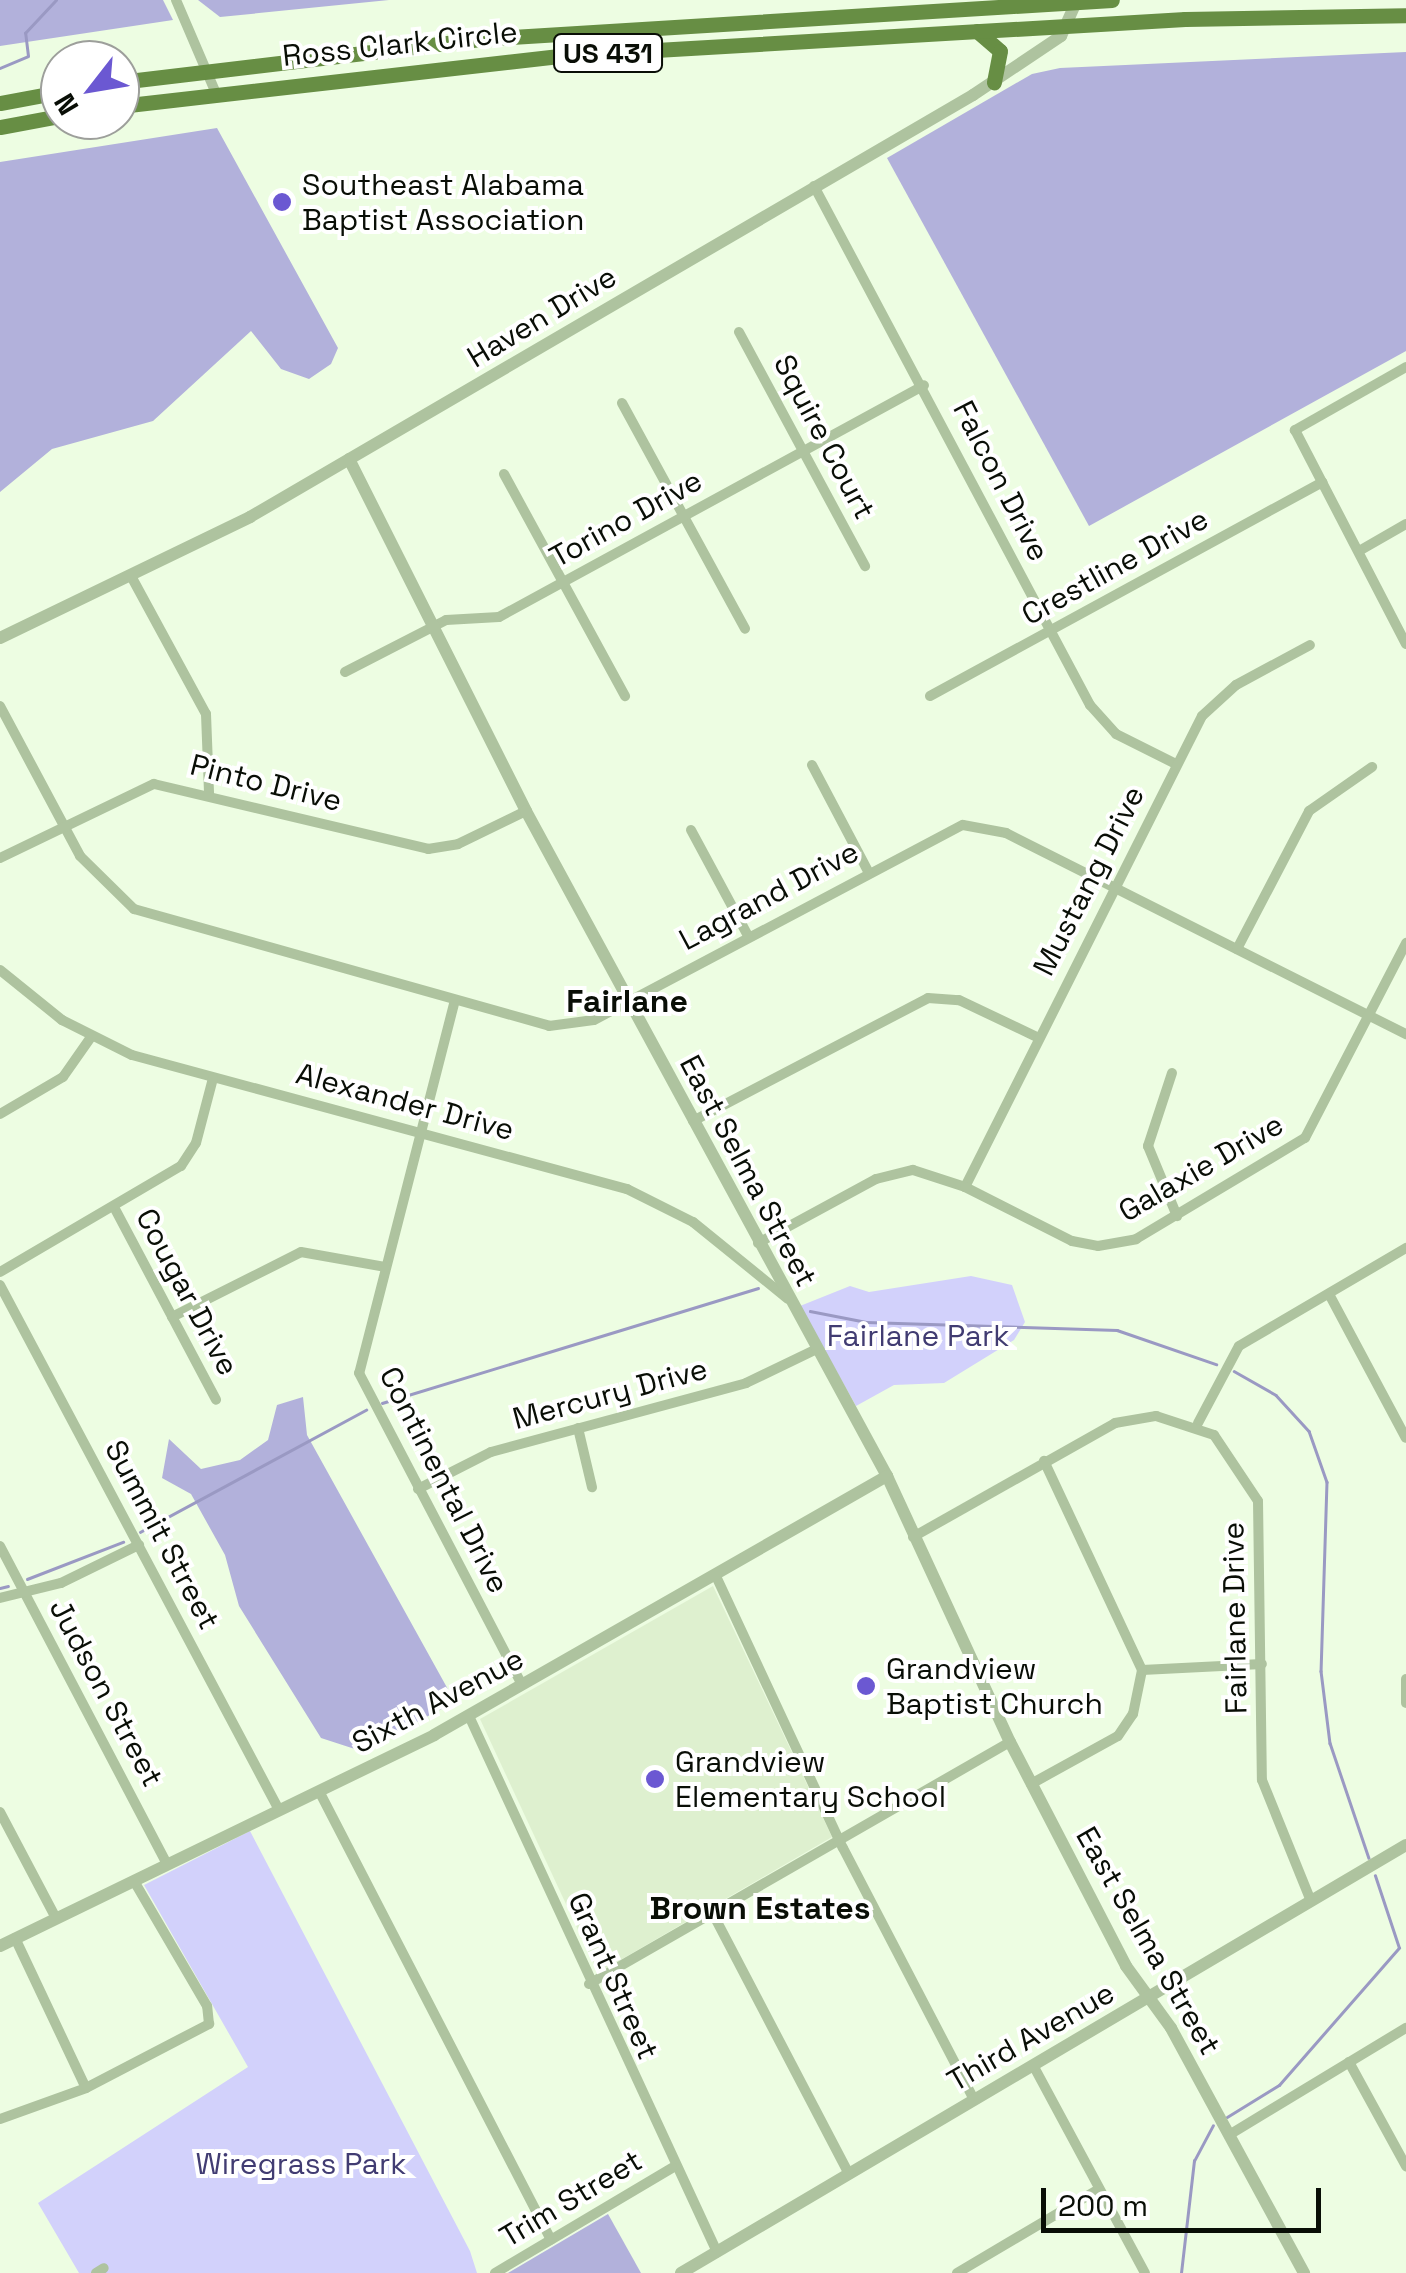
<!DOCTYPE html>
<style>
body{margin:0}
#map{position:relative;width:1406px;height:2273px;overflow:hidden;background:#edfde2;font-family:"Space Grotesk",sans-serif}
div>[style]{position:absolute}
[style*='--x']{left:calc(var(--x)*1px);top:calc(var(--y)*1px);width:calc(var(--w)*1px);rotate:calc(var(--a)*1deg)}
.built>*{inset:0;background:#def0cf}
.green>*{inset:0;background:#d2d1fb}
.forest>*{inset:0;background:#b2b1db}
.stream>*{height:2.5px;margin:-1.25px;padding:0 1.25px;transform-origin:1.25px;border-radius:1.25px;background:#9a99c3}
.minor>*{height:10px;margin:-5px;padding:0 5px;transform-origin:5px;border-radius:5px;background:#aec39f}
.tertiary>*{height:12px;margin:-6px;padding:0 6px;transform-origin:6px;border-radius:6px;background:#aec39f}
.trunk>*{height:15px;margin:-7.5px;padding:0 7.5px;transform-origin:7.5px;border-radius:7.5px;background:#678e44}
.dots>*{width:28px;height:28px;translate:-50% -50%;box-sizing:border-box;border:5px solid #fff;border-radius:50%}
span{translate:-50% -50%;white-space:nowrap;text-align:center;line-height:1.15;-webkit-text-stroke:8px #fff;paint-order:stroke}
.shield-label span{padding:2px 8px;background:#fff;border:2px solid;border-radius:8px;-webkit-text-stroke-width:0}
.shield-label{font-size:28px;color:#090e06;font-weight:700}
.street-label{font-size:30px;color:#090e06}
.poi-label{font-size:30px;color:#090e06}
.left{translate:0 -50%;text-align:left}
.park-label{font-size:30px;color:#413c72}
.neighbourhood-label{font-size:32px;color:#090e06;font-weight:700}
.north{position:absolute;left:40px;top:40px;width:100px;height:100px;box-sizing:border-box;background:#fff;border:2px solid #9d9f9b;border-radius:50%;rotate:239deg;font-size:28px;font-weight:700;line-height:40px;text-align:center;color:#090e06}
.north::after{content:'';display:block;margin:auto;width:35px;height:45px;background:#6b58d2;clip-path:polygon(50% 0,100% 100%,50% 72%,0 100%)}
.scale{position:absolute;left:1041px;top:2188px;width:280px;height:45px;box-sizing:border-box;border:5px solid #090e06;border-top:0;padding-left:12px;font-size:30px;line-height:35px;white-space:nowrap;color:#090e06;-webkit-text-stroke:8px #fff;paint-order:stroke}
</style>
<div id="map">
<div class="built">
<i style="clip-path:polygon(713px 1586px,832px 1837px,598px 1973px,480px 1719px)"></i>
</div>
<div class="green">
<i style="clip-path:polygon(971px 1276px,1012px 1285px,1025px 1322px,1014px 1340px,944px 1383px,894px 1385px,856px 1406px,800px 1306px,850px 1286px,869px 1292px)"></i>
<i style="clip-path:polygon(250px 1831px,470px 2251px,477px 2273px,79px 2273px,38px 2203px,248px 2067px,144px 1885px)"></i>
</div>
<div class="forest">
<i style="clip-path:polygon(0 0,163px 0,173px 20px,0 46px)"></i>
<i style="clip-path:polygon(198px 0,389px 0,220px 17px)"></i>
<i style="clip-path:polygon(1406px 52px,1406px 351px,1089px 526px,887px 158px,1032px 74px,1060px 68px)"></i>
<i style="clip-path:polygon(217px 128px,338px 348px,331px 364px,309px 379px,281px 369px,251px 331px,153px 421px,52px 449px,0 492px,0 162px)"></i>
<i style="clip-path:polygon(303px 1397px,307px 1435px,455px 1702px,361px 1751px,321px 1738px,239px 1606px,225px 1555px,191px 1494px,162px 1478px,169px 1439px,201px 1469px,240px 1460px,268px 1440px,277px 1405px)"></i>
<i style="clip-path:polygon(608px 2214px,641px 2273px,508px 2273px)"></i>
</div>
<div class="stream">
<i style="--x:0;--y:68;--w:30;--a:-23"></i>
<i style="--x:28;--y:56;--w:23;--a:-97"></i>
<i style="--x:25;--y:33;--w:45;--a:-46.8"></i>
<i style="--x:810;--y:1311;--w:57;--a:11.1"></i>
<i style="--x:866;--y:1322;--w:251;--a:1.8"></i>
<i style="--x:1117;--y:1330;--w:105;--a:19"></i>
<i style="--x:1234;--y:1371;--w:48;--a:29.7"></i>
<i style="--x:1276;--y:1395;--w:49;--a:47.5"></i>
<i style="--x:1309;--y:1431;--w:54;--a:70.6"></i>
<i style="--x:1327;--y:1482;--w:189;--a:91.8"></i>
<i style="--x:1321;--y:1671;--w:73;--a:82.9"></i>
<i style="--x:1330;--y:1743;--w:121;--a:71.3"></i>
<i style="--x:382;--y:1403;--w:393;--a:-17"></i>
<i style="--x:140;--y:1532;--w:257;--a:-28.4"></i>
<i style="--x:27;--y:1579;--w:103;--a:-21.1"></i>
<i style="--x:0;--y:1588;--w:8;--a:-14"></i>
<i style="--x:1227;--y:2117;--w:61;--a:-31.6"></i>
<i style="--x:1279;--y:2085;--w:182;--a:-48.8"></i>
<i style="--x:1399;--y:1948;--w:76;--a:-108.4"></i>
<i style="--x:1181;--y:2273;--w:113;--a:-83.4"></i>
<i style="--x:1194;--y:2161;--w:40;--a:-62"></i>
</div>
<div class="minor">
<i style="--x:176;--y:0;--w:99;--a:66.8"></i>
<i style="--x:814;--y:186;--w:588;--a:62"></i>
<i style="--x:1090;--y:705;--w:39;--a:48"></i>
<i style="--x:1116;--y:734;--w:67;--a:26.6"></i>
<i style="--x:739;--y:332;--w:266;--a:61.7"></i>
<i style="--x:1406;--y:367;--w:128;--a:150.4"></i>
<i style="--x:1295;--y:430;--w:241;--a:62.6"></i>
<i style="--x:622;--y:403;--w:257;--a:61.4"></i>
<i style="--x:504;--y:474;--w:253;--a:61.4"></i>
<i style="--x:1359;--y:551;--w:54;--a:-29.9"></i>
<i style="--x:131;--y:576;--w:157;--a:61.5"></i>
<i style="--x:206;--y:714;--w:79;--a:87.8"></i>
<i style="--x:345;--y:672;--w:114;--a:-27.2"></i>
<i style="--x:446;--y:620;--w:53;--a:-3.2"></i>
<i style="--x:499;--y:617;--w:484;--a:-28.6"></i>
<i style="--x:930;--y:696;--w:447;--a:-28.6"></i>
<i style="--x:0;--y:706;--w:170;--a:61.9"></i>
<i style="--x:80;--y:856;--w:76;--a:44.5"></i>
<i style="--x:134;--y:909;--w:431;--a:15.7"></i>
<i style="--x:549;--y:1026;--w:45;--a:-7.6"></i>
<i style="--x:594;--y:1020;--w:417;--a:-27.9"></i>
<i style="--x:963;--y:825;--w:44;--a:10.5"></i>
<i style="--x:1006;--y:833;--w:448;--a:26.7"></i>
<i style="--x:812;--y:765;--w:120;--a:62.2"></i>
<i style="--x:691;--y:830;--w:120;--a:61.7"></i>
<i style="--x:0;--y:858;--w:171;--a:-25.7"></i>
<i style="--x:154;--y:784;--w:282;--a:13.3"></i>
<i style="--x:428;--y:849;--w:30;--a:-9"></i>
<i style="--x:458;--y:844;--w:76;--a:-25.9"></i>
<i style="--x:1237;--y:949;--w:156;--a:-62.4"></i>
<i style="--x:1309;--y:811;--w:77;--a:-34.9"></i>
<i style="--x:0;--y:970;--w:80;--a:38.9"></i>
<i style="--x:62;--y:1020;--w:78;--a:26.6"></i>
<i style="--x:132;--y:1055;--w:513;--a:15.15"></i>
<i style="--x:627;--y:1189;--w:74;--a:26.6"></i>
<i style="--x:693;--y:1222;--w:122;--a:39"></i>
<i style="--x:455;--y:1000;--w:385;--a:104.4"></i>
<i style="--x:359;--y:1373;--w:352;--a:62.4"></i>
<i style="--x:1172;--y:1073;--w:77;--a:108.2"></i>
<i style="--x:1148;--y:1146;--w:76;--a:67.5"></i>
<i style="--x:0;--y:1114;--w:73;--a:-30.4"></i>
<i style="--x:63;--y:1077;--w:49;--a:-55"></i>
<i style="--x:693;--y:1121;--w:265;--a:-27.6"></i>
<i style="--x:928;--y:998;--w:31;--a:4"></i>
<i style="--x:959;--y:1000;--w:89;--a:25.4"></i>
<i style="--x:965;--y:1187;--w:527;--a:-63.29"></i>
<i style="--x:1202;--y:716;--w:46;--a:-42.4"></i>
<i style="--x:1236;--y:685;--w:84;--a:-28.4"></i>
<i style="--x:114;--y:1207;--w:218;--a:62.1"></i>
<i style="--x:758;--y:1243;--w:134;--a:-28.5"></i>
<i style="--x:876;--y:1179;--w:38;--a:-14"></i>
<i style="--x:913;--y:1170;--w:55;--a:18.1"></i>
<i style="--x:965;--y:1187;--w:120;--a:26.8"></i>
<i style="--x:1072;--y:1241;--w:26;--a:11"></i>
<i style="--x:1098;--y:1246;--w:39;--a:-10"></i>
<i style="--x:1136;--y:1239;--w:197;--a:-30.9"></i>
<i style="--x:1305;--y:1138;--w:220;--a:-62.6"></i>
<i style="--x:0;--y:1272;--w:210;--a:-30.4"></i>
<i style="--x:181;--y:1166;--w:27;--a:-57"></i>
<i style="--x:196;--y:1143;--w:67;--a:-75.3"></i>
<i style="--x:0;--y:1285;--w:595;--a:62.01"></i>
<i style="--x:1329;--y:1294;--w:163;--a:61.9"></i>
<i style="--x:172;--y:1317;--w:144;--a:-26.7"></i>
<i style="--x:301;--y:1252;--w:85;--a:10.1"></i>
<i style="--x:1198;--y:1423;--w:87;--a:-62"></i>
<i style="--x:1239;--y:1346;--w:194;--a:-30.4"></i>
<i style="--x:578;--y:1428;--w:61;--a:76.7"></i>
<i style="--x:418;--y:1489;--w:82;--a:-26.9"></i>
<i style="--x:491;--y:1452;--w:264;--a:-15.1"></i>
<i style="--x:746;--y:1383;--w:79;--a:-25.6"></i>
<i style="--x:913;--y:1537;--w:232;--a:-29.4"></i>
<i style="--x:1115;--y:1423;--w:42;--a:-9.7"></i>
<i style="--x:1156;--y:1416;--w:61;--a:18.1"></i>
<i style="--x:1214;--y:1435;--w:79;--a:56.3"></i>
<i style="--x:1258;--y:1501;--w:279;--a:89.2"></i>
<i style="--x:1262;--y:1780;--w:131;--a:68"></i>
<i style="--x:0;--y:1546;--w:359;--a:62.3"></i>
<i style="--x:715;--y:1574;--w:302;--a:65"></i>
<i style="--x:843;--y:1848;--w:284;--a:62.5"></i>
<i style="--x:0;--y:1598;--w:63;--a:-13.8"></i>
<i style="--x:61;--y:1583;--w:87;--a:-26"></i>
<i style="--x:1142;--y:1670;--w:120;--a:-2.9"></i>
<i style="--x:1406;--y:1679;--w:24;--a:90"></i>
<i style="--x:469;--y:1716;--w:591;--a:65.17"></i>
<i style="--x:1031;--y:1784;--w:99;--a:-28.9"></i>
<i style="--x:1118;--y:1736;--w:27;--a:-56"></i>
<i style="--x:1133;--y:1714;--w:45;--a:-78.4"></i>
<i style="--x:1142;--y:1670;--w:231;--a:-115.1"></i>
<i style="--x:319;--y:1791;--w:505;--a:62.67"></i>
<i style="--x:0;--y:1812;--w:120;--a:62.2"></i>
<i style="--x:713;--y:1914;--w:293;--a:62.4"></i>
<i style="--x:15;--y:1938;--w:166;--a:64.7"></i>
<i style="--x:589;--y:1984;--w:486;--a:-29.9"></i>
<i style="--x:1349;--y:2062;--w:119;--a:61.3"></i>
<i style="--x:1033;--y:2065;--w:236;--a:61.7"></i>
<i style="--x:0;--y:2119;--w:91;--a:-19.8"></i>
<i style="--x:86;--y:2088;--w:139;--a:-27.5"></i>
<i style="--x:209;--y:2024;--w:18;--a:-96"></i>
<i style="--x:207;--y:2006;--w:145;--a:-120.3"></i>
<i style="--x:1229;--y:2135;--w:207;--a:-31.2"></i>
<i style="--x:96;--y:2273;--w:9;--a:-32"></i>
<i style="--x:495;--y:2273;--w:206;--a:-30.7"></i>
<i style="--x:957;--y:2273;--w:165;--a:-30.6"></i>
</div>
<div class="tertiary">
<i style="--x:349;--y:459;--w:394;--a:63.3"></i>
<i style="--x:526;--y:811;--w:757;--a:61.5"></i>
<i style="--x:887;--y:1476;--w:293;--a:65.2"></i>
<i style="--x:1010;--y:1742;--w:252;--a:62.6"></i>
<i style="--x:1126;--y:1966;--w:77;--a:54"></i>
<i style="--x:1171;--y:2028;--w:279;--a:61.5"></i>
<i style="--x:0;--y:638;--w:278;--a:-25.8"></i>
<i style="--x:250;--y:517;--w:837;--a:-30.27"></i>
<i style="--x:973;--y:95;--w:106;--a:-33.8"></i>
<i style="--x:1061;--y:36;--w:39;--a:-66"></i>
<i style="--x:0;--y:1946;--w:483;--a:-25.9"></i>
<i style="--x:434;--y:1735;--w:522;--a:-29.76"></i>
<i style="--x:681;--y:2273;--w:842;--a:-30.56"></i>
</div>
<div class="trunk">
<i style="--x:977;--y:31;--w:30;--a:41"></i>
<i style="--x:1000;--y:51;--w:32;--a:101"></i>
<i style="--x:120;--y:82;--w:361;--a:-6.8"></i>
<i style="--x:478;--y:39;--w:635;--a:-3.52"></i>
<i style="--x:0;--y:103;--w:61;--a:-10.4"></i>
<i style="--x:120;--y:106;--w:453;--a:-6.5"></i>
<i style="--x:570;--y:55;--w:616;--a:-3.35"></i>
<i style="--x:1185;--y:19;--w:221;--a:-1"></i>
<i style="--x:0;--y:127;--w:61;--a:-10.4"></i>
</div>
<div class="dots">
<i style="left:282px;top:202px;background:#6b58d2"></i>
<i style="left:866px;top:1686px;background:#6b58d2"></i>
<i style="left:655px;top:1779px;background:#6b58d2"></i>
</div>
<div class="shield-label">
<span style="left:608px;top:53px">US 431</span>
</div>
<div class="street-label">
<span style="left:400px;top:44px;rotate:-6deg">Ross Clark Circle</span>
<span style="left:542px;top:317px;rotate:-31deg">Haven Drive</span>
<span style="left:824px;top:437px;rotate:62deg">Squire Court</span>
<span style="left:1001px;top:481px;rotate:63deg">Falcon Drive</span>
<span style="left:626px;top:519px;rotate:-29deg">Torino Drive</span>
<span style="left:1115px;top:567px;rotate:-29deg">Crestline Drive</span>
<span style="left:266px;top:783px;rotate:14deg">Pinto Drive</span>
<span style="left:1089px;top:881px;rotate:-63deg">Mustang Drive</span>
<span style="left:769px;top:896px;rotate:-28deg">Lagrand Drive</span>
<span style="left:405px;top:1102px;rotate:15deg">Alexander Drive</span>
<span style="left:1201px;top:1168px;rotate:-30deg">Galaxie Drive</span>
<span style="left:748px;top:1171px;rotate:62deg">East Selma Street</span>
<span style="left:187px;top:1292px;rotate:62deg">Cougar Drive</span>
<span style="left:610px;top:1394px;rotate:-15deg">Mercury Drive</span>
<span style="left:444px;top:1480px;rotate:63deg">Continental Drive</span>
<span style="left:162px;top:1535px;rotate:62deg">Summit Street</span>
<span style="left:1235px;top:1618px;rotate:-91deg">Fairlane Drive</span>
<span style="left:106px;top:1693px;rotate:62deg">Judson Street</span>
<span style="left:438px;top:1701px;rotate:-28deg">Sixth Avenue</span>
<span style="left:1148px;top:1941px;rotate:60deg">East Selma Street</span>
<span style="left:613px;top:1976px;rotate:66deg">Grant Street</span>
<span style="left:1031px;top:2037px;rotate:-30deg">Third Avenue</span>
<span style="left:571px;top:2199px;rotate:-31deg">Trim Street</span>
</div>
<div class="poi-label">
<span class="left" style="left:302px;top:202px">Southeast Alabama<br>Baptist Association</span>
<span class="left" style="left:886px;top:1686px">Grandview<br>Baptist Church</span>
<span class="left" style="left:675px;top:1779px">Grandview<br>Elementary School</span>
</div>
<div class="park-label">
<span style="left:918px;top:1336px">Fairlane Park</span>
<span style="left:301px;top:2164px">Wiregrass Park</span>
</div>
<div class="neighbourhood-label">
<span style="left:627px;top:1001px">Fairlane</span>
<span style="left:760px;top:1908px">Brown Estates</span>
</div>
<div class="north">N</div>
<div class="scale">200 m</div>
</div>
